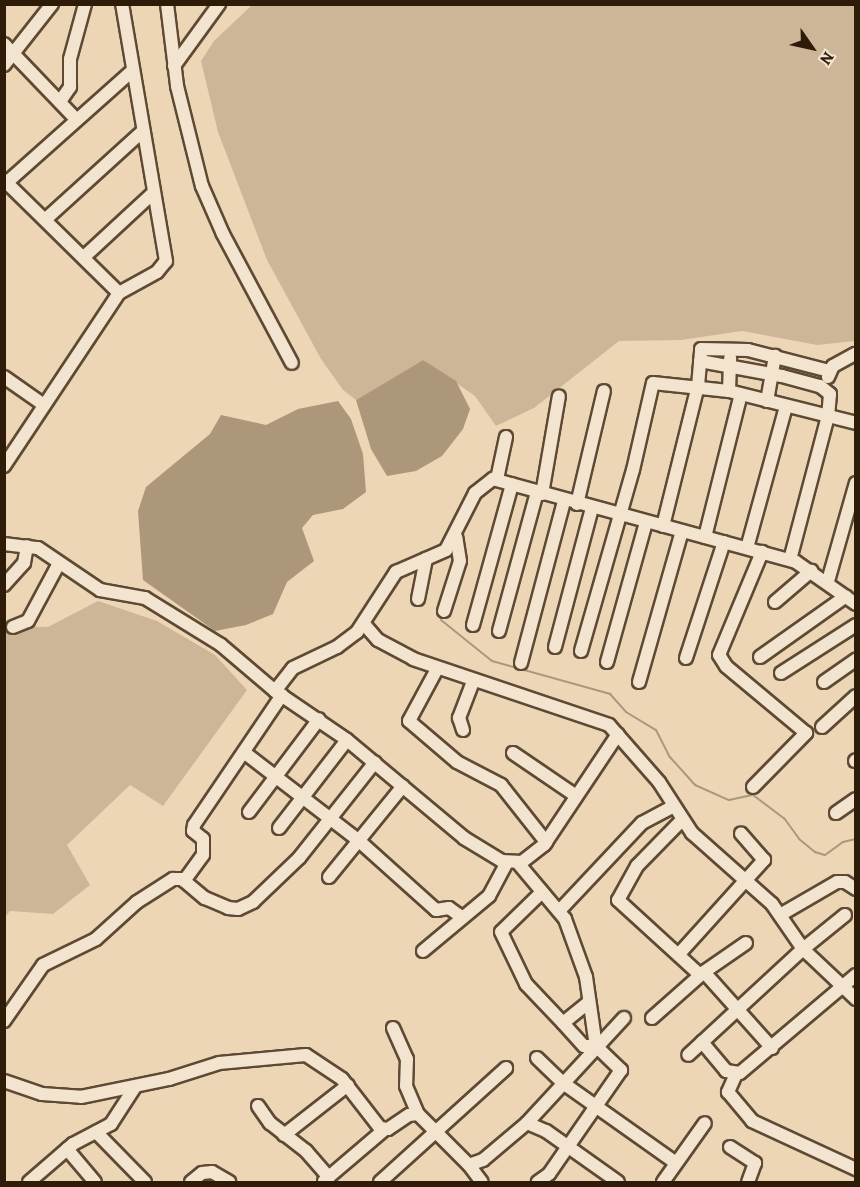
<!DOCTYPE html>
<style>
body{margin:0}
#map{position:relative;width:860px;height:1187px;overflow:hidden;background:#edd6b5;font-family:Alegreya,serif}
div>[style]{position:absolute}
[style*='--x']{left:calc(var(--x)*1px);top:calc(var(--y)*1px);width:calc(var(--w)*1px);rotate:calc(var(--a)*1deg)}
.green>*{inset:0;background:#cdb698}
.water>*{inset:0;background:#ac977b}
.stream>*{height:2px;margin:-1px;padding:0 1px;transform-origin:1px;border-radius:1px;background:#ac977b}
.roads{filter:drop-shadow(2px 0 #5e4a34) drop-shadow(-2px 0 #5e4a34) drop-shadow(0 2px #5e4a34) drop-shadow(0 -2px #5e4a34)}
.minor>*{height:12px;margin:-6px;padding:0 6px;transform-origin:6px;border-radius:6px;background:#f3e4cf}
span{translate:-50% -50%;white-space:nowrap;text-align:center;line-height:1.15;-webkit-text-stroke:4.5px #f3e4cf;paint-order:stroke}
.frame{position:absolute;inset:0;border:6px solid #2e1c09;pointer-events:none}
.north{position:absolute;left:782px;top:18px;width:60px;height:60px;-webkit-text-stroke:4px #f3e4cf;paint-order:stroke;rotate:124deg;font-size:16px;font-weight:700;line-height:24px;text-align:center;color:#2e1c09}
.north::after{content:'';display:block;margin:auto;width:21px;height:27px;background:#2e1c09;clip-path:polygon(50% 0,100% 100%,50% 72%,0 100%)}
</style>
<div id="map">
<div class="green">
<i style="clip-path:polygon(252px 5px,855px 5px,855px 341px,817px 345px,742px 331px,681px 340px,619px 341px,534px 408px,496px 426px,475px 396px,423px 360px,356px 400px,343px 390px,321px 359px,267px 260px,218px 132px,201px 61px,214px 41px)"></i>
<i style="clip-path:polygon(98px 601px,157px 621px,215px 655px,247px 690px,163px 806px,130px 785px,67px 845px,90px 885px,53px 914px,10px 911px,5px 917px,5px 626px,48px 627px)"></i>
</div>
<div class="water">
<i style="clip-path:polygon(423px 360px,456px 381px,470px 409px,463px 429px,442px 456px,416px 471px,387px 476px,371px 449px,356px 400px)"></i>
<i style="clip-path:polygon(338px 401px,351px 419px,363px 454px,366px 492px,343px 509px,313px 515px,302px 528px,314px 561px,287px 582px,273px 614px,246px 625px,215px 631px,143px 580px,138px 511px,146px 487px,210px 434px,221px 415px,266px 425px,298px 409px)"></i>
</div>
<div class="stream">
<i style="--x:441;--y:620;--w:65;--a:38.8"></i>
<i style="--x:492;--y:661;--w:123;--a:15.6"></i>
<i style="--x:610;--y:694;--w:24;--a:48"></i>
<i style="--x:626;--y:712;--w:35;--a:31"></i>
<i style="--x:656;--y:730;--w:29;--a:63"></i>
<i style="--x:669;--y:756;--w:39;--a:48"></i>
<i style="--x:695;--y:785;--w:37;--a:24"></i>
<i style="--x:729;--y:800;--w:25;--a:-12"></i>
<i style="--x:753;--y:795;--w:39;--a:37"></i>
<i style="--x:784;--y:818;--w:26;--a:54"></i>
<i style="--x:799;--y:839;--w:21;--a:39"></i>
<i style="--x:815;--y:852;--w:10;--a:17"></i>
<i style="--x:825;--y:855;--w:22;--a:-36"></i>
<i style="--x:843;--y:842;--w:13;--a:-13"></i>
</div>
<div class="roads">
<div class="minor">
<i style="--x:167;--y:4;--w:83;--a:83"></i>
<i style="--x:177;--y:86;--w:103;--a:76"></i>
<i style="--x:202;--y:186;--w:52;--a:66.4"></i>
<i style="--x:223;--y:234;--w:146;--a:61.9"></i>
<i style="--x:4;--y:44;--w:105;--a:46.2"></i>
<i style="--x:4;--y:65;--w:78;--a:-51.8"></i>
<i style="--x:174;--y:66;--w:77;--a:-54"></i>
<i style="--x:61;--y:100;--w:16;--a:-55"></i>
<i style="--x:70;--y:87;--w:28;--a:-90"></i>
<i style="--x:70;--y:59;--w:57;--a:-74.7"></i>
<i style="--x:4;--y:180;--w:161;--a:44.5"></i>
<i style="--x:4;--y:185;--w:173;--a:-41.7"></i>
<i style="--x:47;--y:218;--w:130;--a:-42.2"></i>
<i style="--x:85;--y:256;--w:93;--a:-42.8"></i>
<i style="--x:700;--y:361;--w:83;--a:10.4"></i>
<i style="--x:782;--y:376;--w:39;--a:15"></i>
<i style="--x:820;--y:386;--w:13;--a:39"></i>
<i style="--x:830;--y:394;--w:22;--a:95"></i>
<i style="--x:828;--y:416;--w:149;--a:104.8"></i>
<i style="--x:4;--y:377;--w:49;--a:35"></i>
<i style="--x:828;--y:377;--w:12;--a:-66"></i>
<i style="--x:833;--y:366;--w:25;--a:-29"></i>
<i style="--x:729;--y:391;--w:33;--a:-88"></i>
<i style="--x:767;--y:401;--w:46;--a:-79.9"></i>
<i style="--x:4;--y:466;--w:208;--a:-56.4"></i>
<i style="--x:119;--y:293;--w:43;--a:-28.9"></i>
<i style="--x:157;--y:272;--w:14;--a:-51"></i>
<i style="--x:166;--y:261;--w:261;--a:-99.7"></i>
<i style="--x:497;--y:479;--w:43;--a:-77.9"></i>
<i style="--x:542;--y:494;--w:99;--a:-80.2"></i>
<i style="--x:577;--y:504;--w:116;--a:-76.6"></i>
<i style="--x:663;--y:526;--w:144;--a:-76"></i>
<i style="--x:698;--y:386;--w:37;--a:-85"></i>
<i style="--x:701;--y:349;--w:47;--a:1.2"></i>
<i style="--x:748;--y:350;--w:84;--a:14.5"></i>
<i style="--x:705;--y:537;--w:147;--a:-75.9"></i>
<i style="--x:4;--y:544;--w:34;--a:7"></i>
<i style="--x:38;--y:548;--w:75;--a:34.1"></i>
<i style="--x:100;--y:590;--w:46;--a:10.1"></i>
<i style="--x:145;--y:598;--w:89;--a:31.7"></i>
<i style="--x:221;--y:645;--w:71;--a:40.4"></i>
<i style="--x:275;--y:691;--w:87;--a:34.2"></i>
<i style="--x:347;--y:740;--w:153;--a:39.9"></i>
<i style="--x:464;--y:838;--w:44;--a:31.2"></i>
<i style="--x:502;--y:861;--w:20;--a:3"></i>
<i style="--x:522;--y:862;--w:28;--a:-38"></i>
<i style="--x:544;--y:845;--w:133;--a:-56.3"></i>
<i style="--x:747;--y:548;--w:147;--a:-74.6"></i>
<i style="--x:828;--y:581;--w:102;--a:-74.1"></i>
<i style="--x:4;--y:585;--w:30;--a:-48"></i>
<i style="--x:24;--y:563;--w:17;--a:-80"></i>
<i style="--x:418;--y:599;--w:41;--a:-78.7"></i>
<i style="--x:775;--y:602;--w:48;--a:-40.7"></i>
<i style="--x:444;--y:611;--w:52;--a:-72.3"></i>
<i style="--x:460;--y:561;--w:24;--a:-99"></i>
<i style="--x:364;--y:624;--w:21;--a:49"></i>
<i style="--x:378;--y:640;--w:40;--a:28"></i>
<i style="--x:413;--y:659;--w:207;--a:18.6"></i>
<i style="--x:609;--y:725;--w:76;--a:48.7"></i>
<i style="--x:659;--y:782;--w:61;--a:57.1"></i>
<i style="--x:692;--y:833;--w:107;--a:41.6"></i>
<i style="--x:772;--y:904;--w:55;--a:55.4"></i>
<i style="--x:803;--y:949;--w:156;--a:137.3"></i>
<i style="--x:473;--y:625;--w:146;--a:-74.5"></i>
<i style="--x:13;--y:627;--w:16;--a:-22"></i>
<i style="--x:28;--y:621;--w:64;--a:-61.8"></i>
<i style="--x:499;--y:631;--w:144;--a:-74.7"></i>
<i style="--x:555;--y:647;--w:144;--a:-75.1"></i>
<i style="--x:581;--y:651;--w:188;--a:-74"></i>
<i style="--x:633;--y:470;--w:89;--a:-77.1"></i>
<i style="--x:653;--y:383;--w:76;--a:6"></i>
<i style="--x:729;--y:391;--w:131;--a:14.1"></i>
<i style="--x:760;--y:657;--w:105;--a:-35.3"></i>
<i style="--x:686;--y:658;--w:122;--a:-71.9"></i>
<i style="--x:607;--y:662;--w:145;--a:-74.4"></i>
<i style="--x:521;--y:663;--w:168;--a:-75.1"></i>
<i style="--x:437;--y:669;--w:59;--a:118.3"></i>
<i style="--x:409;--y:721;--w:63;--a:40.5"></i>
<i style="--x:457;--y:762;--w:50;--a:27.6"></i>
<i style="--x:501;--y:785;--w:73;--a:51.7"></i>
<i style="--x:781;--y:673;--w:89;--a:-32.6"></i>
<i style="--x:639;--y:682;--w:157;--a:-74.1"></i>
<i style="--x:824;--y:682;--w:39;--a:-35"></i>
<i style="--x:275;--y:691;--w:29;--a:-52"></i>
<i style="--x:293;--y:668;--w:49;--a:-25.5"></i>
<i style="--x:337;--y:647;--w:25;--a:-37"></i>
<i style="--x:357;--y:632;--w:72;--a:-57"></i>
<i style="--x:396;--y:572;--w:55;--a:-23.7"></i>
<i style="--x:446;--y:550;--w:64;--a:-63"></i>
<i style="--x:475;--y:493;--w:23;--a:-38"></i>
<i style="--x:493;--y:479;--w:314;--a:15.3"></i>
<i style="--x:796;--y:562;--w:73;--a:35"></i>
<i style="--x:822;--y:727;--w:46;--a:-42.4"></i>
<i style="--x:463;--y:730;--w:13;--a:-108"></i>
<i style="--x:459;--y:718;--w:39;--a:-69"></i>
<i style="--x:245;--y:753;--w:143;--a:37.6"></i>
<i style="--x:358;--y:840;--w:105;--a:41.9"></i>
<i style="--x:436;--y:910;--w:13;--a:-9"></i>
<i style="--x:449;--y:908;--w:14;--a:36"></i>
<i style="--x:513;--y:753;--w:76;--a:34.3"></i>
<i style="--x:855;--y:761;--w:1;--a:-45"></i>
<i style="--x:753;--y:787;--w:76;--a:-45.5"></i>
<i style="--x:806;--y:733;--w:104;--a:-140.1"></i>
<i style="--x:726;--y:666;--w:13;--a:-122"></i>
<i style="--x:719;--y:655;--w:112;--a:-67.3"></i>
<i style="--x:249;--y:812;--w:116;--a:-53"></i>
<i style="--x:836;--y:813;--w:24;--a:-35"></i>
<i style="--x:682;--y:820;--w:64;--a:134.4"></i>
<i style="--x:637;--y:866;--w:39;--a:119"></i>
<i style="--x:618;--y:900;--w:111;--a:42.4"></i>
<i style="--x:279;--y:828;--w:111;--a:-52.3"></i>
<i style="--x:518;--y:863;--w:73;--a:50"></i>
<i style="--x:565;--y:919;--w:62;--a:70.1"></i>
<i style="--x:586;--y:977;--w:70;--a:81.8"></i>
<i style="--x:596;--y:1046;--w:35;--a:44"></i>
<i style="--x:621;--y:1070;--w:126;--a:124.7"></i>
<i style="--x:549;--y:1174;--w:14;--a:144"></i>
<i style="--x:329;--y:877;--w:117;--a:-50.9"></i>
<i style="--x:184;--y:881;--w:32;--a:-54"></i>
<i style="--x:203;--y:855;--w:16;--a:-90"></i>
<i style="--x:203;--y:839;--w:13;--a:-141"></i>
<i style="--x:193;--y:831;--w:6;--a:-81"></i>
<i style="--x:194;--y:825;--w:157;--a:-55.9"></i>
<i style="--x:542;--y:892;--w:57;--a:135.7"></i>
<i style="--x:501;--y:932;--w:58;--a:64.3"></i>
<i style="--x:526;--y:984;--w:54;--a:46.5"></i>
<i style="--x:560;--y:910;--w:120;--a:-46.7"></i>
<i style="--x:642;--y:823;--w:36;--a:-28"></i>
<i style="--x:780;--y:915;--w:66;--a:-30.1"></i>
<i style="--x:837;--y:882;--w:8;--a:0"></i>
<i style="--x:845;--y:882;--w:13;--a:32"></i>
<i style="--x:845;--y:915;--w:54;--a:141"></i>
<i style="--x:803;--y:949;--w:73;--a:43.3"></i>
<i style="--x:423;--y:951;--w:86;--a:-39.8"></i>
<i style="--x:489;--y:896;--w:38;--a:-62"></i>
<i style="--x:679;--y:954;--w:127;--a:-47.9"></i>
<i style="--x:764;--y:860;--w:35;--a:-131"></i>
<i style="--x:704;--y:972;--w:102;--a:48.2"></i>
<i style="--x:589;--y:1002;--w:33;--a:141"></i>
<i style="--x:563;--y:1023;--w:31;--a:48"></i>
<i style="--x:584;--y:1046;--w:12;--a:0"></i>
<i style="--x:652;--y:1018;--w:69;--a:-41.5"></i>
<i style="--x:704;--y:972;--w:51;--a:-34.6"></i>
<i style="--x:4;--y:1021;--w:68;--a:-55.1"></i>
<i style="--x:43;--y:965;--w:59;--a:-26.1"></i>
<i style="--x:96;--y:939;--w:55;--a:-42.1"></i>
<i style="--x:137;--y:902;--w:43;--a:-32.6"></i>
<i style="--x:173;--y:879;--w:9;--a:0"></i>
<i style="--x:182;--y:879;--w:30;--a:40"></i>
<i style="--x:205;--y:898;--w:25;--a:23"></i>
<i style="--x:228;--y:908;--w:10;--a:6"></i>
<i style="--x:238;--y:909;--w:17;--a:-25"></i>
<i style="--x:253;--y:902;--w:64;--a:-43.7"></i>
<i style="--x:299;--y:858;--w:122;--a:-51.6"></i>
<i style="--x:393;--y:1028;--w:34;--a:66"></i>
<i style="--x:407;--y:1059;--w:27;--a:92"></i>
<i style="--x:406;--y:1086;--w:30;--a:67"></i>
<i style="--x:702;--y:1042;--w:38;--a:50"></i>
<i style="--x:726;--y:1071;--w:14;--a:8"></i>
<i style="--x:740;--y:1073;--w:152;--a:-40.2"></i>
<i style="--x:537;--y:1058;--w:36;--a:44"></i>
<i style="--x:563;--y:1083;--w:138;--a:35.3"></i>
<i style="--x:736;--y:1074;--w:20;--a:114"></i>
<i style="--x:728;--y:1092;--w:38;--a:50"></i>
<i style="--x:752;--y:1121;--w:115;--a:24.8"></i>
<i style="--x:4;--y:1081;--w:40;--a:18.9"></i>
<i style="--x:42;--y:1094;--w:39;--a:4"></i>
<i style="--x:81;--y:1097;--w:90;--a:-11.6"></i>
<i style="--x:169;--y:1079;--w:52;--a:-17.7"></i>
<i style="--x:219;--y:1063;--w:87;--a:-5.3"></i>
<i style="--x:306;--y:1055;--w:43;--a:33.7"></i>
<i style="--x:342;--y:1079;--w:62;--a:52.2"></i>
<i style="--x:380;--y:1128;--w:8;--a:7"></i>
<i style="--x:388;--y:1129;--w:25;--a:-34"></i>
<i style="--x:409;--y:1115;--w:9;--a:-6"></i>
<i style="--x:418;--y:1114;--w:72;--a:45"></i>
<i style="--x:469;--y:1165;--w:15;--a:-20"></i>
<i style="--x:483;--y:1160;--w:57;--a:-40.1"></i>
<i style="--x:527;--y:1123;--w:21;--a:23"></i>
<i style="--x:546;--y:1131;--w:88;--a:35.3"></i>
<i style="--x:258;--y:1106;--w:21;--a:55"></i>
<i style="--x:270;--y:1123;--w:46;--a:37.9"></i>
<i style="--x:306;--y:1151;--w:35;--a:49"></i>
<i style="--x:527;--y:1123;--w:143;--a:-47.3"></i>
<i style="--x:96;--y:1132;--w:70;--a:45.6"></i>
<i style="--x:284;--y:1135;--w:81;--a:-38"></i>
<i style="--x:730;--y:1147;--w:30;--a:33"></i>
<i style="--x:755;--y:1163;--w:20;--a:110"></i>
<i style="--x:67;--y:1149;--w:43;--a:49.7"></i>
<i style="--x:469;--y:1165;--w:21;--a:53"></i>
<i style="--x:324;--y:1181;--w:80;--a:-40.4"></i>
<i style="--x:29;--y:1182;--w:58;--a:-40.8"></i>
<i style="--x:73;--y:1144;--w:43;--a:-27.8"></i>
<i style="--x:111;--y:1124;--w:44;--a:-57"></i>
<i style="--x:191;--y:1182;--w:14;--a:-39"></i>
<i style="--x:202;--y:1173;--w:10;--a:-6"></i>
<i style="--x:212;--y:1172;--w:20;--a:30"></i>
<i style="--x:380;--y:1182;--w:170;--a:-42.1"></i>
<i style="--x:663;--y:1182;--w:72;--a:-54.6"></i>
</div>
</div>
<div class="frame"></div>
<div class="north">N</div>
</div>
